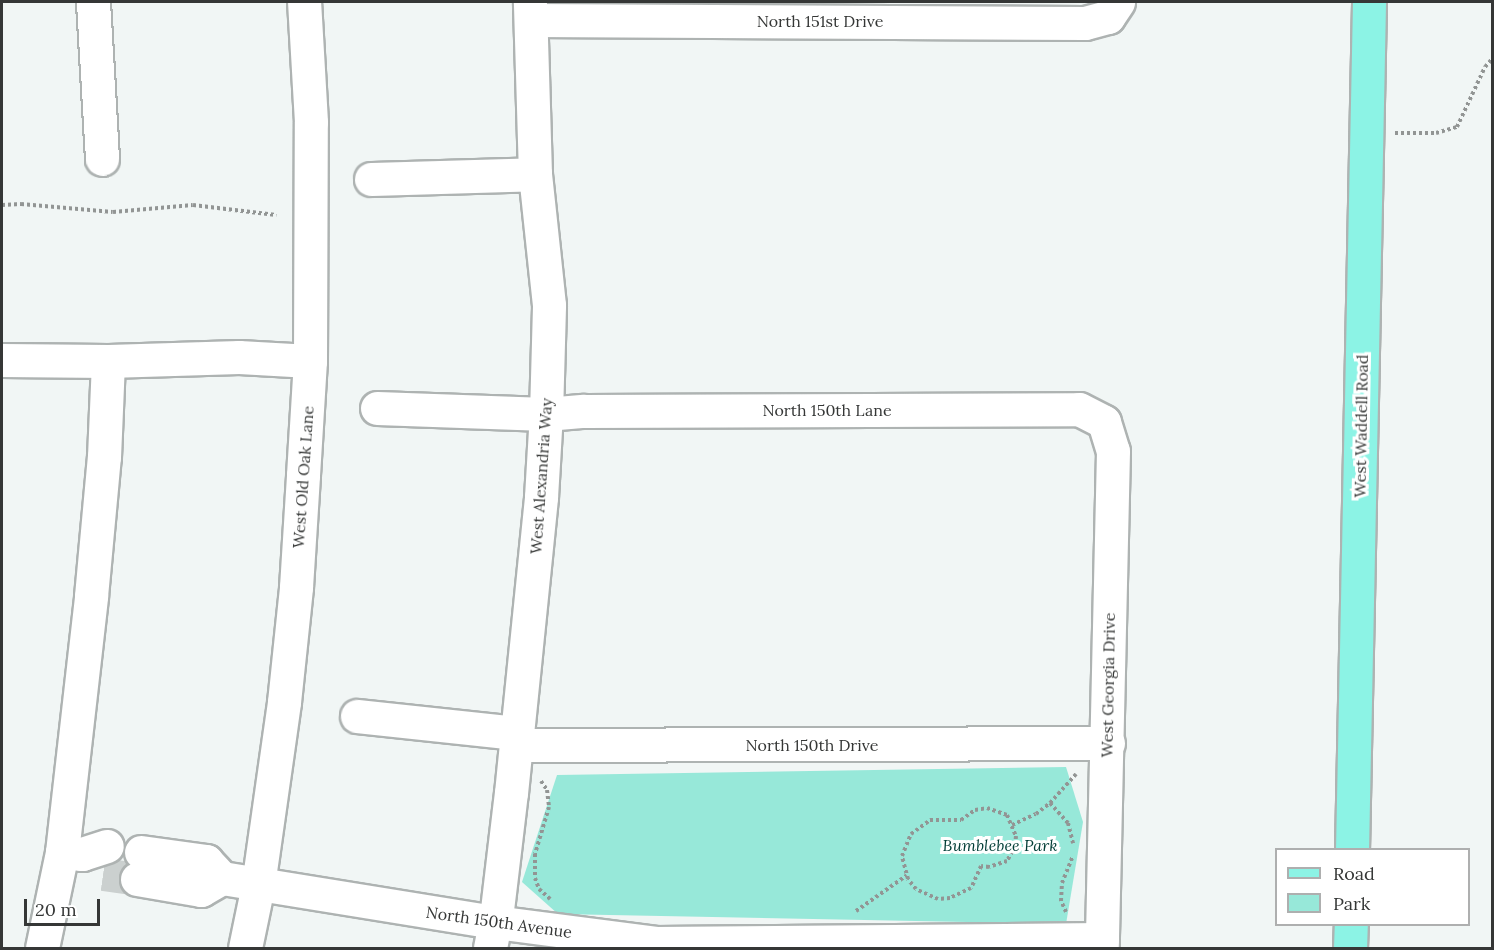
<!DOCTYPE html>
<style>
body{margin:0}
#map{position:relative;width:1494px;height:950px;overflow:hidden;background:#f1f6f5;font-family:Lora,serif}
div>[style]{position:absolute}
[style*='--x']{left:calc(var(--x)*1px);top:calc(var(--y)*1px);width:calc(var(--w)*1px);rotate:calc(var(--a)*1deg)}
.green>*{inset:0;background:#97e8d9}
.minor-tunnel>*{height:33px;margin-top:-16.5px;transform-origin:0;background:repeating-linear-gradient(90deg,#cbd0cf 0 33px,transparent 0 49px)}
.path>*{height:4px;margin-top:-2px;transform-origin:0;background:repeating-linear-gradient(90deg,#929594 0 3px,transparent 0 6px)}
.roads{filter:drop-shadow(2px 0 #aeb3b2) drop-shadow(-2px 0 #aeb3b2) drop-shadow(0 2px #aeb3b2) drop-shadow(0 -2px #aeb3b2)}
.minor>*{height:33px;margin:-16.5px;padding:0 16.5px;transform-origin:16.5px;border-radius:16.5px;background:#fff}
.major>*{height:33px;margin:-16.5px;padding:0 16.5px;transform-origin:16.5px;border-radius:16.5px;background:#8cf3e5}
span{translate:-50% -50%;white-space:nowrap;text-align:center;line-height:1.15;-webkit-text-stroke:6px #fff;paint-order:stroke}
.street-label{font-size:16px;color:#353736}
.park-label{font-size:16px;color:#003c35;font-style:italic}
.frame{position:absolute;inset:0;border:3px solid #353736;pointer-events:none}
.legend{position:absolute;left:1275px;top:848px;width:195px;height:78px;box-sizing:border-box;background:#fff;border:2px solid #aeafaf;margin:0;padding:8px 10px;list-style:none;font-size:18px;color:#353736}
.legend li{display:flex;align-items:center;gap:12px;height:30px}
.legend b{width:30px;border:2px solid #aeafaf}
.scale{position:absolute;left:24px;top:899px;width:76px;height:27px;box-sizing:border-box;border:3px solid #353736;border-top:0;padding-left:8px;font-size:18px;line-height:21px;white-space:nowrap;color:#353736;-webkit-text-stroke:4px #fff;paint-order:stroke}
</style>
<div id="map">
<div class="green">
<i style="clip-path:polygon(1066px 767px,1083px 822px,1066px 924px,558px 914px,522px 882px,557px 775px)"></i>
</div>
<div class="minor-tunnel">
<i style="--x:103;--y:874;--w:34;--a:8"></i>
</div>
<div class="path">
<i style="--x:1395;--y:133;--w:41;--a:0"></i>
<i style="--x:1436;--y:133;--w:22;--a:-16"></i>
<i style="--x:1457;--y:127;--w:66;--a:-65"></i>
<i style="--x:1485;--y:67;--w:11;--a:-49"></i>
<i style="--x:2;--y:205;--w:19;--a:-3"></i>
<i style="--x:21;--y:204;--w:92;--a:5"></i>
<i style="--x:113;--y:212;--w:80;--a:-5"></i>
<i style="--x:193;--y:205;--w:84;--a:6.9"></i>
<i style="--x:541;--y:781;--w:11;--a:56"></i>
<i style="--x:547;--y:790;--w:17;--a:83"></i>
<i style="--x:549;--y:807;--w:49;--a:106.6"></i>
<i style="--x:535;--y:854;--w:24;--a:90"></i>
<i style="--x:535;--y:878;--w:12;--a:70"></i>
<i style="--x:539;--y:889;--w:15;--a:42"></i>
<i style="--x:1050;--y:803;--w:27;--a:48"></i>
<i style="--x:1068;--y:823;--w:21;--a:76"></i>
<i style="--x:987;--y:808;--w:21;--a:19"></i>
<i style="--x:1007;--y:815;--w:23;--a:67"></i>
<i style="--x:1016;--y:836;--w:10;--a:96"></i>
<i style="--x:1015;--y:846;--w:17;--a:118"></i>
<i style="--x:1007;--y:861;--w:19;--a:162"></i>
<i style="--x:989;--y:867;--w:8;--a:-173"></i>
<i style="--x:981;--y:866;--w:24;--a:114"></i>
<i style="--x:971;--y:888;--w:23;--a:155"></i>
<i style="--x:950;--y:898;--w:12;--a:175"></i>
<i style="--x:938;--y:899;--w:24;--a:-156"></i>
<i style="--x:916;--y:889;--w:13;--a:-129"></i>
<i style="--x:908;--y:879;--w:24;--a:-105"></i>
<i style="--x:902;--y:856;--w:24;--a:-68"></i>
<i style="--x:911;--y:834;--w:24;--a:-36"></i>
<i style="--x:930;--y:820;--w:31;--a:0"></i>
<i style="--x:961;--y:820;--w:17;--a:-36"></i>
<i style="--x:975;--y:810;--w:12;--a:-9"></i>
<i style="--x:1012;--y:825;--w:26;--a:-25"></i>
<i style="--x:1036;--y:814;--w:18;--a:-38"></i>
<i style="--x:1050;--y:803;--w:39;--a:-48"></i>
<i style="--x:856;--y:911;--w:62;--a:-35.2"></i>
<i style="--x:1066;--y:912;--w:12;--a:-114"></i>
<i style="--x:1061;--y:901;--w:18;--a:-87"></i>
<i style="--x:1062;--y:883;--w:29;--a:-68"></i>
</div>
<div class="roads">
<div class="minor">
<i style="--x:93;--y:2;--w:157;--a:86.7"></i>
<i style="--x:532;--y:20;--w:553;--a:0.31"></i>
<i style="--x:1085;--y:23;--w:24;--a:-15"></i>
<i style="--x:1108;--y:17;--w:18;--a:-56"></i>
<i style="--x:371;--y:179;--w:164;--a:-1.7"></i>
<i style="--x:2;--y:360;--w:106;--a:0.5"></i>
<i style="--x:108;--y:361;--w:131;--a:-1.7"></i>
<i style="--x:239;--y:357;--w:71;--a:3.2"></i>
<i style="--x:377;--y:408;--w:169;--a:2"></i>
<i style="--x:546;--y:414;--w:38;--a:-5"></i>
<i style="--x:584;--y:411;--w:495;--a:-0.2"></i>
<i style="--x:1079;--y:409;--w:28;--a:27"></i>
<i style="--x:1104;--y:422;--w:30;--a:73"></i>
<i style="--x:1113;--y:451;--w:497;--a:91.3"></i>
<i style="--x:357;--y:716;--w:160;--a:6.1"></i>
<i style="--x:516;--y:745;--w:592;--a:-0.19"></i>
<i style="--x:62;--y:852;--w:20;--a:6"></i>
<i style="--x:82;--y:854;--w:26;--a:-18"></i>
<i style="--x:141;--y:852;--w:66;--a:7.9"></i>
<i style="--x:206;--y:861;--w:23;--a:47"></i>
<i style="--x:222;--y:878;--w:277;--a:9.2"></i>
<i style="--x:495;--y:922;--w:162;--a:7.4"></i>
<i style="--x:656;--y:943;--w:446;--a:-0.5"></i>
<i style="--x:137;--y:879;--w:65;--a:9.8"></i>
<i style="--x:201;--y:890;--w:24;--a:-30"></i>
<i style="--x:42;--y:948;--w:98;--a:-78.2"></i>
<i style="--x:62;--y:852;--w:258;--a:-83.5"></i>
<i style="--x:91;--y:596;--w:140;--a:-84.7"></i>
<i style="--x:104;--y:457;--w:96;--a:-87.6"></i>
<i style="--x:245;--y:948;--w:64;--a:-78.3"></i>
<i style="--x:258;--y:885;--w:185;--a:-81.9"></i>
<i style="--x:284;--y:702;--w:116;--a:-84"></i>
<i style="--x:296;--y:587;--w:112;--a:-86.4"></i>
<i style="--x:303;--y:475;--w:114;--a:-86.5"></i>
<i style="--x:310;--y:361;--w:239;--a:-89.8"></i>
<i style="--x:311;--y:122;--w:120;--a:-93.3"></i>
<i style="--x:490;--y:948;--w:31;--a:-79"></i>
<i style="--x:496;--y:918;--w:126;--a:-83.2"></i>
<i style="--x:511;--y:793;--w:298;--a:-84.2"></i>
<i style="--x:541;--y:497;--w:83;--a:-86.6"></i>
<i style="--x:546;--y:414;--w:109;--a:-88.4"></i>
<i style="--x:549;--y:305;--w:132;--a:-96.1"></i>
<i style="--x:535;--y:174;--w:172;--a:-91.7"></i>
</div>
<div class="major">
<i style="--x:1352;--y:850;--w:848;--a:-88.85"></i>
<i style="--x:1350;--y:948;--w:24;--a:-88"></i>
</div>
</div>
<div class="street-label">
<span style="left:820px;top:21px">North 151st Drive</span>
<span style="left:827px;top:410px">North 150th Lane</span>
<span style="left:1361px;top:426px;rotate:-89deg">West Waddell Road</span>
<span style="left:541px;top:476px;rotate:-86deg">West Alexandria Way</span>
<span style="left:303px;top:477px;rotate:-86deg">West Old Oak Lane</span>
<span style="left:1108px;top:685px;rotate:-89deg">West Georgia Drive</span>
<span style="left:812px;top:745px">North 150th Drive</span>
<span style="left:499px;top:922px;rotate:8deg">North 150th Avenue</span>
</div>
<div class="park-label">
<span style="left:1000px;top:845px">Bumblebee Park</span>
</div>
<div class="frame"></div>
<ul class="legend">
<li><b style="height:8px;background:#8cf3e5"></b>Road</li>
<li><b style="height:16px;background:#97e8d9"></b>Park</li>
</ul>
<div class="scale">20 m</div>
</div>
